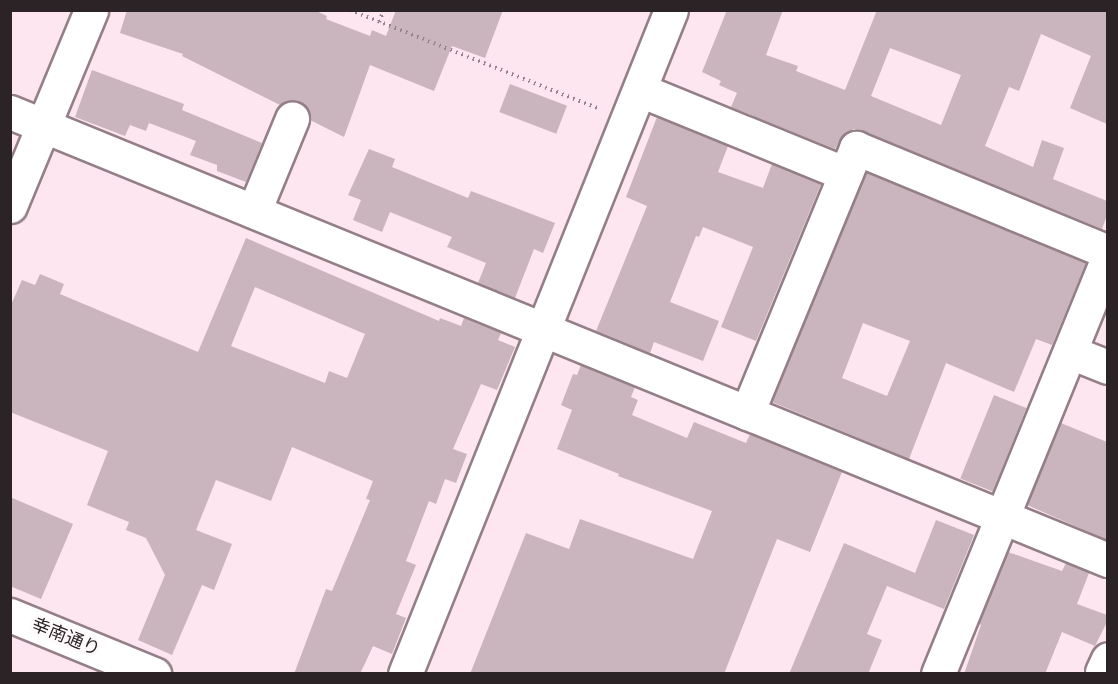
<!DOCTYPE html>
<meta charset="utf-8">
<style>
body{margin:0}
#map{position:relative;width:1118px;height:684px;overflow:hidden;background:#fee6f0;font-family:"DM Sans","Noto Sans JP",sans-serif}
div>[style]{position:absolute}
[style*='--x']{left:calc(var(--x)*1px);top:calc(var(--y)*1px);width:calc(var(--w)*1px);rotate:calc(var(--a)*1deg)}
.building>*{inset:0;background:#cab4bd;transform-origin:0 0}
.path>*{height:4px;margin-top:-2px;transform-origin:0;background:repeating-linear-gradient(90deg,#93838a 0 1.5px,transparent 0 6px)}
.roads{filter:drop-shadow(2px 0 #947f87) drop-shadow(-2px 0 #947f87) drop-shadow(0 2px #947f87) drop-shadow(0 -2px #947f87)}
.minor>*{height:33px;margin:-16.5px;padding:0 16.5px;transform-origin:16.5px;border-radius:16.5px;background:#fff}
span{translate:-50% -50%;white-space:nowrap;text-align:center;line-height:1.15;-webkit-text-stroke:6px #fef9fb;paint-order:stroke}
.street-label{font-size:18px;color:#2c2327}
.frame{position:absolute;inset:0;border:12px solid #2c2327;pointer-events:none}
</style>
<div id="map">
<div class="building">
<i style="clip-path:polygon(127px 10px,314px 10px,327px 16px,326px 19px,370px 36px,372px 30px,386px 36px,396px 10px,503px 10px,485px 58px,452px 46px,434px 91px,370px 65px,344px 137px,310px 120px,307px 108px,300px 102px,289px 101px,280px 105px,182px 56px,183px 54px,120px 33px)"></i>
<i style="clip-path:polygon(evenodd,727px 10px,783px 10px,766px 55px,798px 66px,796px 71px,845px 90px,877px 10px,1107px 10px,1107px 124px,1070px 108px,1091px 56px,1041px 34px,1019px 91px,1009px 87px,985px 146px,1033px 167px,1042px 140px,1064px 148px,1053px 179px,1107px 201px,1107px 215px,1102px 229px,863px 131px,854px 129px,845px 133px,835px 149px,731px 107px,737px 93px,719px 85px,721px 81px,702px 72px,727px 10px,890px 48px,961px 75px,941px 125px,871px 96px,890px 48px)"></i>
<i style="clip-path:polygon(92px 70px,184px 104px,182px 110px,262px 143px,246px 182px,217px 171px,217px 165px,190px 155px,196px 141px,149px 123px,146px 131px,130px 125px,125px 136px,75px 117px)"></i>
<i style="left:510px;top:84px;width:61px;height:30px;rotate:21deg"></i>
<i style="clip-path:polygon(657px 117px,728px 146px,718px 172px,763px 188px,772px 164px,821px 184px,756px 341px,721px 327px,753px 247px,703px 227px,699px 237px,696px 236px,670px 302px,719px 321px,703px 361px,654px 342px,650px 353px,596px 331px,647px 206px,626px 197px)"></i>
<i style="clip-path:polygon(369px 149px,395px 159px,392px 167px,468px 198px,471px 191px,555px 223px,543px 253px,534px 249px,515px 298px,478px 283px,486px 263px,447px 247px,452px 237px,390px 212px,382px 232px,353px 220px,361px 200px,348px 195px)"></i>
<i style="clip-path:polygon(evenodd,866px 172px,1086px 263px,1052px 345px,1036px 339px,1014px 392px,946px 363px,909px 459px,772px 402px,866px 172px,863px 323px,910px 341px,887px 396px,842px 378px,863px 323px)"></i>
<i style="clip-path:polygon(evenodd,246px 238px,439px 321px,440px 318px,461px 326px,464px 318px,501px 333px,498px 340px,515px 347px,497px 390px,481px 384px,453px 449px,467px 454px,456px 483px,445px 479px,436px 504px,429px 501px,406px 561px,416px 565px,396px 614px,406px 618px,392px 654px,373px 646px,360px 674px,294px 674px,326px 589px,332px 591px,370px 500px,366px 499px,373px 481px,292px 447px,271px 501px,216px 480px,196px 530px,232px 544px,214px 590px,202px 585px,172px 655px,138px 640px,165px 575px,146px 538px,126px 530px,129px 522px,87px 505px,108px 451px,10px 412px,10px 307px,22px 280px,35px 285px,40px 274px,64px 284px,60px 294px,198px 352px,246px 238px,255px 287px,365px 334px,347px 378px,329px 371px,325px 383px,231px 346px,255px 287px)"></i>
<i style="clip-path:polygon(581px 365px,635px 387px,631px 397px,638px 400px,632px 415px,687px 438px,694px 422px,746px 443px,750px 434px,842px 472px,810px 552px,777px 539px,724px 674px,470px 674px,526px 533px,569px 549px,580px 519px,693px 559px,712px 511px,618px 476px,619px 474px,557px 449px,572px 410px,561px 405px,573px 374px,577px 375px)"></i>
<i style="left:994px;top:395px;width:35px;height:90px;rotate:22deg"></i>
<i style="clip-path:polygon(1061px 423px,1107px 442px,1107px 540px,1027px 505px)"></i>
<i style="clip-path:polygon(10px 497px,73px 524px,41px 599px,10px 586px)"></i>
<i style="clip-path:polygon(936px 520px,974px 535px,944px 609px,887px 586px,867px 634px,882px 640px,868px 674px,789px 674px,844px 543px,915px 573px)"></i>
<i style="clip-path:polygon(1008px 552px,1062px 571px,1066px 563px,1089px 573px,1077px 604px,1107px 615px,1107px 622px,1095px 646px,1062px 632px,1045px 674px,964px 674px,981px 625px,979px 624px)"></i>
</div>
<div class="path">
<i style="--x:350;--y:10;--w:267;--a:21.6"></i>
<i style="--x:379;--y:22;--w:13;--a:-67"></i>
</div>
<div class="roads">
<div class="minor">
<i style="--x:640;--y:90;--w:222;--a:22.2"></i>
<i style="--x:10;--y:112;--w:1186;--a:22.2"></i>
<i style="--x:10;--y:206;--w:212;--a:-67.5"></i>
<i style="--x:254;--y:211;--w:100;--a:-67.6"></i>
<i style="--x:1070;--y:352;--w:41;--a:21.5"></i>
<i style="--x:747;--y:413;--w:287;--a:-67.6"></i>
<i style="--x:856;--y:148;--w:273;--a:22.4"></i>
<i style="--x:10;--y:615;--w:156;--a:22.3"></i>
<i style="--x:1102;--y:672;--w:14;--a:-65"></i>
<i style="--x:405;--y:674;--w:715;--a:-68.17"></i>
<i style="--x:938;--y:674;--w:449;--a:-67.8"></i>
</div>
</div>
<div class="street-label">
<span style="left:66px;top:637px;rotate:22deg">幸南通り</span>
</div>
<div class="frame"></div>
</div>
